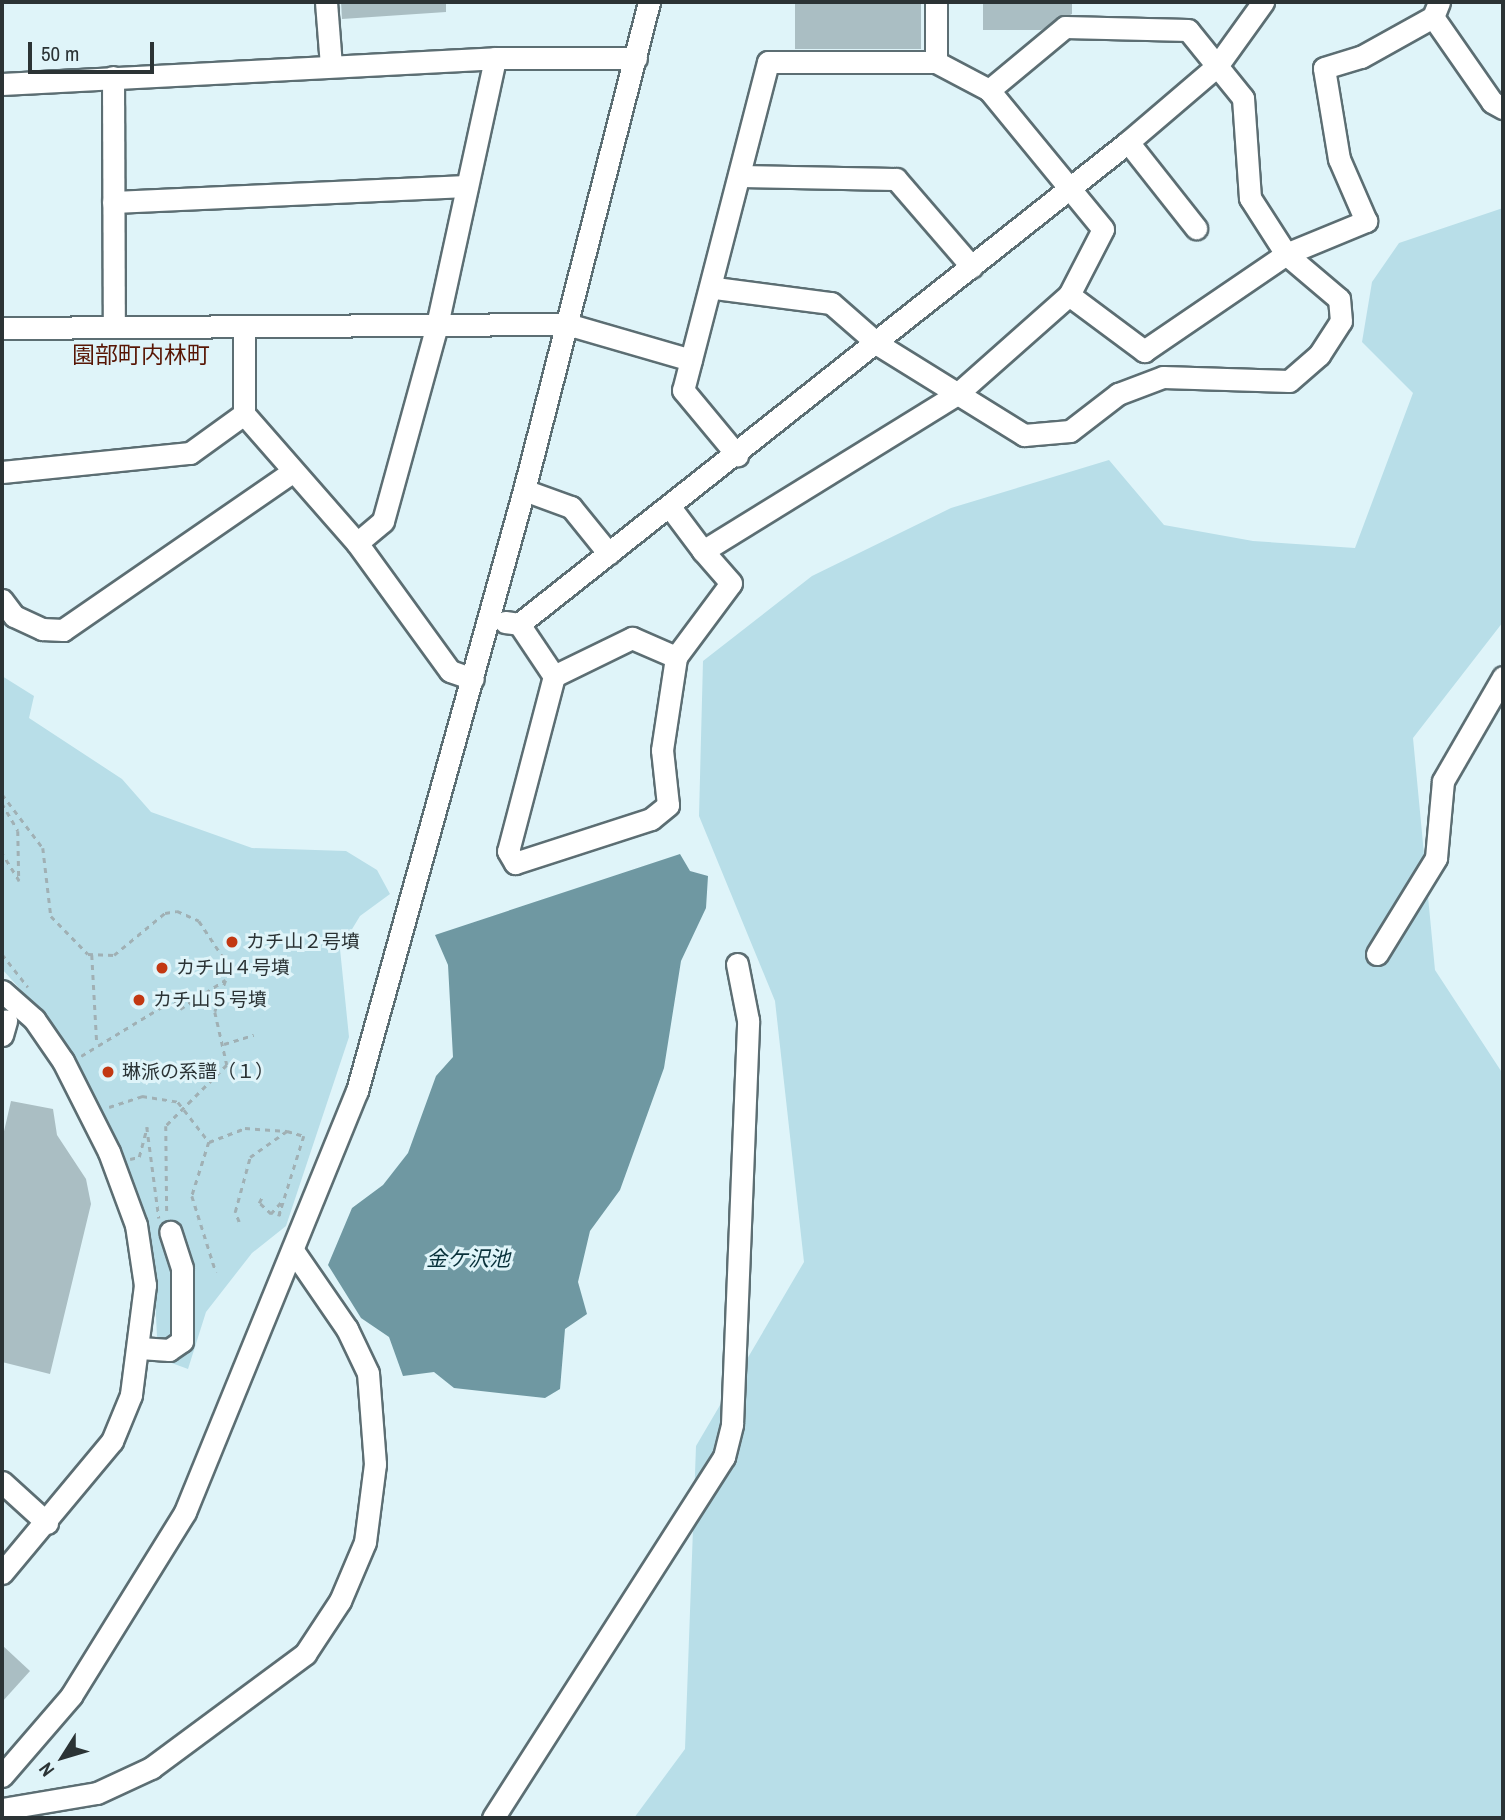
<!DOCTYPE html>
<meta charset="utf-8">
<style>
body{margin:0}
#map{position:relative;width:1505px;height:1820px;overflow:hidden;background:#dff4f9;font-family:"Archivo Narrow","Noto Sans JP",sans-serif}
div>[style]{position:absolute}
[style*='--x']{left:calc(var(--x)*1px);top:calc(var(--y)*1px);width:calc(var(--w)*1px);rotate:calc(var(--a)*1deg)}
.green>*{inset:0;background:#b8dee8}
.water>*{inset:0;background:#6f98a2}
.building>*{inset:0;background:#aabec3;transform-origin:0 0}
.path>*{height:2.5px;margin-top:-1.25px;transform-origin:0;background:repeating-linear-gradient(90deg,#a0b0b4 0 5px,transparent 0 10px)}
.roads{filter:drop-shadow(2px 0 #5c6e73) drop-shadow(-2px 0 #5c6e73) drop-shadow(0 2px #5c6e73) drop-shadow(0 -2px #5c6e73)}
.minor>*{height:21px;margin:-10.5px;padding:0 10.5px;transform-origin:10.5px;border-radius:10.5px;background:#fff}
.dots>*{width:19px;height:19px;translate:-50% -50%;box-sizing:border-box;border:4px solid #dff4f9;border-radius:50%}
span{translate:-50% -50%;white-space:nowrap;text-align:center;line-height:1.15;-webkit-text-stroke:6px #dff4f9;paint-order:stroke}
.poi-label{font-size:19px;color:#2b3335}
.left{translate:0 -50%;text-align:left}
.water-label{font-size:21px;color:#08313a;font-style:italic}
.quarter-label{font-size:23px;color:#581605}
.frame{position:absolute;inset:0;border:4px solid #2b3335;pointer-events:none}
.north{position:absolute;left:28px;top:1722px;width:70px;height:70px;-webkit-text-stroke:5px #dff4f9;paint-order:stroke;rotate:233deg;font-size:19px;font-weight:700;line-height:28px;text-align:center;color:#2b3335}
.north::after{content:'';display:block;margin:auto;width:24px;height:32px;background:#2b3335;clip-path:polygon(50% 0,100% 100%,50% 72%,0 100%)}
.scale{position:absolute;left:28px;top:42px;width:126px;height:32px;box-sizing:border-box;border:4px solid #2b3335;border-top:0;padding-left:9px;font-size:21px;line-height:24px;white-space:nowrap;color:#2b3335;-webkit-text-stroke:5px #dff4f9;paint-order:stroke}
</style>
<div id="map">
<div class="green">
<i style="clip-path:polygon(1503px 208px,1503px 622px,1413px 738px,1435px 970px,1503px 1074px,1503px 1818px,634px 1818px,685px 1749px,696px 1446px,804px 1262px,775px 1001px,699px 816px,703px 661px,812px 576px,951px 508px,1109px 460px,1164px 525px,1253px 541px,1355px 548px,1413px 393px,1362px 342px,1372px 282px,1399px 243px)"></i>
<i style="clip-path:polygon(2px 676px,34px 696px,29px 718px,122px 779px,151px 812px,252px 848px,346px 851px,377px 870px,390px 894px,360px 916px,340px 949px,349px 1037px,286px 1226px,252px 1253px,206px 1312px,188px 1369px,158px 1358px,154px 1274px,139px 1202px,37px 1008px,2px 969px)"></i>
</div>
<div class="water">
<i style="clip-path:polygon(680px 854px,690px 871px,708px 876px,706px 908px,681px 961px,664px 1068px,620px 1190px,590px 1231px,578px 1282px,587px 1314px,565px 1329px,560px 1389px,545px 1398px,454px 1388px,434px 1372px,403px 1376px,389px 1337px,361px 1318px,328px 1265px,352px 1208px,383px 1185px,408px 1153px,436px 1076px,453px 1057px,448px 965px,435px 935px)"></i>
</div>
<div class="building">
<i style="clip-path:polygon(341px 2px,446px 2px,446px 12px,342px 19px)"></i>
<i style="left:795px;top:2px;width:126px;height:47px"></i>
<i style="clip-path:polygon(983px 2px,1072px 2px,1072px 14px,1041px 30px,983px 30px)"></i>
<i style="clip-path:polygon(11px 1101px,53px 1109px,57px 1135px,86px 1179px,91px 1204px,50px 1374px,2px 1362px,2px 1140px)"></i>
<i style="clip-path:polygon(2px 1645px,30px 1671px,2px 1702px)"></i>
</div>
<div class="path">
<i style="--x:2;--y:794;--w:68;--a:52.8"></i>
<i style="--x:43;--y:848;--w:68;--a:83.3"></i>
<i style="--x:51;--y:916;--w:53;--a:45.8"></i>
<i style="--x:88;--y:954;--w:26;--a:2"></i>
<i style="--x:114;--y:955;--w:66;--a:-39.5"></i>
<i style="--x:165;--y:913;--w:12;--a:-9"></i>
<i style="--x:177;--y:911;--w:24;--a:24"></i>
<i style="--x:199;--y:921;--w:47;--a:56.3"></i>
<i style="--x:225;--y:960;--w:12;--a:70"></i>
<i style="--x:229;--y:971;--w:43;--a:108.9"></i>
<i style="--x:215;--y:1012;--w:54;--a:77.2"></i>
<i style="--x:227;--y:1065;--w:86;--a:135"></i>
<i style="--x:166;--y:1126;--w:89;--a:89.4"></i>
<i style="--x:2;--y:803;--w:32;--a:60"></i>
<i style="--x:18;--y:831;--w:50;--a:88.9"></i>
<i style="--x:19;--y:881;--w:32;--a:-122"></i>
<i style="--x:2;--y:954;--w:42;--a:51.8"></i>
<i style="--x:92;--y:955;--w:89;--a:86.8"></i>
<i style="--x:168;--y:994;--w:19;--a:51"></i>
<i style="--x:180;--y:1009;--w:54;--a:-32.8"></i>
<i style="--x:224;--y:1044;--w:31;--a:-17"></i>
<i style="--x:81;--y:1056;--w:108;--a:-31.3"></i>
<i style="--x:109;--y:1107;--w:35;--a:-18"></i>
<i style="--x:142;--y:1096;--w:36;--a:9"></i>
<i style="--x:178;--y:1102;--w:51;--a:52.2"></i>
<i style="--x:209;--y:1142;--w:39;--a:-21"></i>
<i style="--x:245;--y:1128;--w:42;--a:4.1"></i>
<i style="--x:209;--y:1142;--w:57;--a:107.5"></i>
<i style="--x:192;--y:1196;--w:80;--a:72.5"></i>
<i style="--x:130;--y:1159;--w:9;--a:-13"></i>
<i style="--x:139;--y:1157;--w:31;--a:-75"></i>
<i style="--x:147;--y:1127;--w:92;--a:82.5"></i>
<i style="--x:239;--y:1222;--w:11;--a:-112"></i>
<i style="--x:235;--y:1212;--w:57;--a:-74.7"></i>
<i style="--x:250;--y:1157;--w:45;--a:-35.1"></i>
<i style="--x:287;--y:1131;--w:18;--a:16"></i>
<i style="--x:304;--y:1136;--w:84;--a:107.4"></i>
<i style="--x:279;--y:1216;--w:13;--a:-81"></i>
<i style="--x:281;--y:1203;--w:15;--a:132"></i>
<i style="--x:271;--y:1214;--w:16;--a:-137"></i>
<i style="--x:259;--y:1203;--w:7;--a:-63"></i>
</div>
<div class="roads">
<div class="minor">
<i style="--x:326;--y:2;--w:63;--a:85.5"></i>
<i style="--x:1433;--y:17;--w:103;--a:55.2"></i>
<i style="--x:1492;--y:102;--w:13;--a:29"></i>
<i style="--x:936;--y:62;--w:60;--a:-90"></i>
<i style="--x:113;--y:77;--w:250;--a:89.8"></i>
<i style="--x:2;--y:84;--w:494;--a:-3"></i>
<i style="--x:495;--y:58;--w:141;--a:0"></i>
<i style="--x:1128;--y:142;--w:110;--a:51.7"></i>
<i style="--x:739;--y:176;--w:157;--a:1.1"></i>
<i style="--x:896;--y:179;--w:116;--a:49.2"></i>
<i style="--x:113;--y:202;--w:354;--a:-2.6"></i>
<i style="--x:715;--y:288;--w:117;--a:7.4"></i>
<i style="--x:831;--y:303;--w:64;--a:41.2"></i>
<i style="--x:879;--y:345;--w:171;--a:31.8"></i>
<i style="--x:1024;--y:435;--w:46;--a:-5"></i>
<i style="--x:1070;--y:431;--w:61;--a:-37.6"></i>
<i style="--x:1118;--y:394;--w:48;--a:-20.7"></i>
<i style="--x:1163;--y:377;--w:126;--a:1.8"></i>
<i style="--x:1289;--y:381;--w:40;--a:-41"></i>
<i style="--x:1319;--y:355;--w:40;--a:-57.1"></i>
<i style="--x:1341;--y:321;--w:22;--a:-95"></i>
<i style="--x:1339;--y:299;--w:70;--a:-139.7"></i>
<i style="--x:1286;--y:254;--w:67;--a:-122.7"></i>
<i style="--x:1250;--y:198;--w:100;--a:-94"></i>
<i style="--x:1243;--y:98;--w:87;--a:-129"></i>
<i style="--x:1188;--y:30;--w:123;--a:-178.6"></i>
<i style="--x:1065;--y:27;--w:99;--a:140.3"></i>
<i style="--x:989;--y:90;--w:60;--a:-152.2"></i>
<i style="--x:936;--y:62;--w:168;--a:180"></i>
<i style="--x:768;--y:62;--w:339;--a:104.5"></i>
<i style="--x:683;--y:390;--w:85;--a:50.3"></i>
<i style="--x:1069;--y:295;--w:94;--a:36.7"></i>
<i style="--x:1144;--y:351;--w:172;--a:-34.3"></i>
<i style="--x:1286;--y:254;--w:87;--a:-22.4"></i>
<i style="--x:1366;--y:221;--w:68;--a:-113.5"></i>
<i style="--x:1339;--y:159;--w:92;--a:-99.4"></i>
<i style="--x:1324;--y:68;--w:39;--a:-17"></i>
<i style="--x:1361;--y:57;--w:82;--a:-29.1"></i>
<i style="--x:1433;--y:17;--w:16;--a:-68"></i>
<i style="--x:244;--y:327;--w:87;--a:90"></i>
<i style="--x:244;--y:414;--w:171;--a:48.8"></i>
<i style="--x:357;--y:543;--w:158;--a:54"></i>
<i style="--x:450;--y:671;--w:24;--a:19"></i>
<i style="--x:2;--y:328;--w:565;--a:-0.41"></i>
<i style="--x:567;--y:324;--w:129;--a:16.2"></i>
<i style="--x:2;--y:472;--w:189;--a:-5.8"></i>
<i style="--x:190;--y:453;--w:67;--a:-35.8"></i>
<i style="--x:524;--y:490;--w:50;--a:19.9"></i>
<i style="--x:571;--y:507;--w:60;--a:51"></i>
<i style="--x:670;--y:507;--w:55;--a:53.1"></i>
<i style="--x:357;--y:543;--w:34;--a:-40"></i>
<i style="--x:383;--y:521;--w:203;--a:-74.6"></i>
<i style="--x:437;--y:325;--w:273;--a:-77.7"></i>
<i style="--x:2;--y:600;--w:20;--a:53"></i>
<i style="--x:14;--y:616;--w:31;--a:25"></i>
<i style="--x:42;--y:629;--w:21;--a:3"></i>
<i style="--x:63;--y:630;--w:278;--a:-34.6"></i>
<i style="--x:505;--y:622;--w:14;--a:8"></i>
<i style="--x:519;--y:624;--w:777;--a:-38.36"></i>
<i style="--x:1128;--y:142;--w:117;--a:-40.5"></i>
<i style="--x:1217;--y:66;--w:79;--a:-54.3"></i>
<i style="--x:519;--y:624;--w:63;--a:56.1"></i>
<i style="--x:554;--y:676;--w:181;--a:104.7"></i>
<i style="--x:508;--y:851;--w:14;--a:60"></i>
<i style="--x:515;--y:863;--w:143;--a:-17.9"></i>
<i style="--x:651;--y:819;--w:22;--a:-39"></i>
<i style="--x:668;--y:805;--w:55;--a:-96.2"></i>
<i style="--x:662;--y:750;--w:94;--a:-81.4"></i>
<i style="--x:676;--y:657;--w:92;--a:-53.4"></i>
<i style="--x:731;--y:583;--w:43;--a:-131.2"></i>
<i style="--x:703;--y:551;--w:297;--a:-31.7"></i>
<i style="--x:956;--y:395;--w:151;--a:-41.5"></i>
<i style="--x:1069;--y:295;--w:74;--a:-62.7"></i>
<i style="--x:1103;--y:229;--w:180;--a:-129.4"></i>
<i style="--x:554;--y:676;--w:87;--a:-26"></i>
<i style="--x:632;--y:638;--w:48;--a:23.4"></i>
<i style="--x:1377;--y:954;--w:113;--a:-58.4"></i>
<i style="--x:1436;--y:858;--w:77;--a:-84.8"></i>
<i style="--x:1443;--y:781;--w:120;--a:-60"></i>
<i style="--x:2;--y:991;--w:43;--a:41.2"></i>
<i style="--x:34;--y:1019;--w:51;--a:55.4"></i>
<i style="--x:63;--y:1061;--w:102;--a:63.2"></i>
<i style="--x:109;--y:1152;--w:78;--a:69.7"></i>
<i style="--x:136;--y:1225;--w:61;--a:81.5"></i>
<i style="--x:145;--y:1285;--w:111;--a:97.3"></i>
<i style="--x:131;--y:1395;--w:50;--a:112.4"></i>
<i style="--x:112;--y:1441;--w:172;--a:129.8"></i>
<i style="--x:2;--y:1035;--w:15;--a:-74"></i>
<i style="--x:140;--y:1348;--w:29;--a:4"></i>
<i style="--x:169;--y:1350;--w:16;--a:-35"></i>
<i style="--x:182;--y:1341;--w:73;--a:-90"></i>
<i style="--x:182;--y:1268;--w:38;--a:-108"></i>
<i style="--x:2;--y:1482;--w:61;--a:42.3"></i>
<i style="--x:2;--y:1776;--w:106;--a:-49.2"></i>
<i style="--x:71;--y:1696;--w:216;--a:-58.2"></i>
<i style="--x:185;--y:1512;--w:455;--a:-67.8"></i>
<i style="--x:357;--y:1091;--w:624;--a:-74.47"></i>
<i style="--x:524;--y:490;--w:504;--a:-75.63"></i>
<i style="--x:2;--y:1809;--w:96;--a:-9.6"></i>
<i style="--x:97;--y:1793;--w:60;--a:-24.8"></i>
<i style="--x:151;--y:1768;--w:192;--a:-36.5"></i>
<i style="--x:305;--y:1654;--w:64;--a:-56.6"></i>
<i style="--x:340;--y:1601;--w:64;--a:-67"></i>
<i style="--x:365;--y:1542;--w:79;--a:-82.7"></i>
<i style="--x:375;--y:1464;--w:91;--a:-94.4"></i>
<i style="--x:368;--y:1373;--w:49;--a:-115.5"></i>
<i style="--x:347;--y:1329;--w:93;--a:-124.5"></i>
<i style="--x:493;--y:1818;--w:429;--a:-57.4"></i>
<i style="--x:724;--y:1457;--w:34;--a:-76"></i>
<i style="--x:732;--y:1424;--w:404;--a:-87.7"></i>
<i style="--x:748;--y:1020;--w:57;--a:-101.1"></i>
</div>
</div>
<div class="dots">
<i style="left:232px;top:942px;background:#c23812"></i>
<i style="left:162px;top:968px;background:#c23812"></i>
<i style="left:139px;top:1000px;background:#c23812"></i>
<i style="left:108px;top:1072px;background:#c23812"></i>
</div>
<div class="poi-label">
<span class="left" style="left:246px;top:942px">カチ山２号墳</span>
<span class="left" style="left:176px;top:968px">カチ山４号墳</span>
<span class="left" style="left:153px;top:1000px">カチ山５号墳</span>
<span class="left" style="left:122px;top:1072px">琳派の系譜（１）</span>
</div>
<div class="water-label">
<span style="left:468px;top:1259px">金ケ沢池</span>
</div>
<div class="quarter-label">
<span style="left:141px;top:355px">園部町内林町</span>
</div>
<div class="frame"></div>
<div class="north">N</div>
<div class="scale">50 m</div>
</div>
